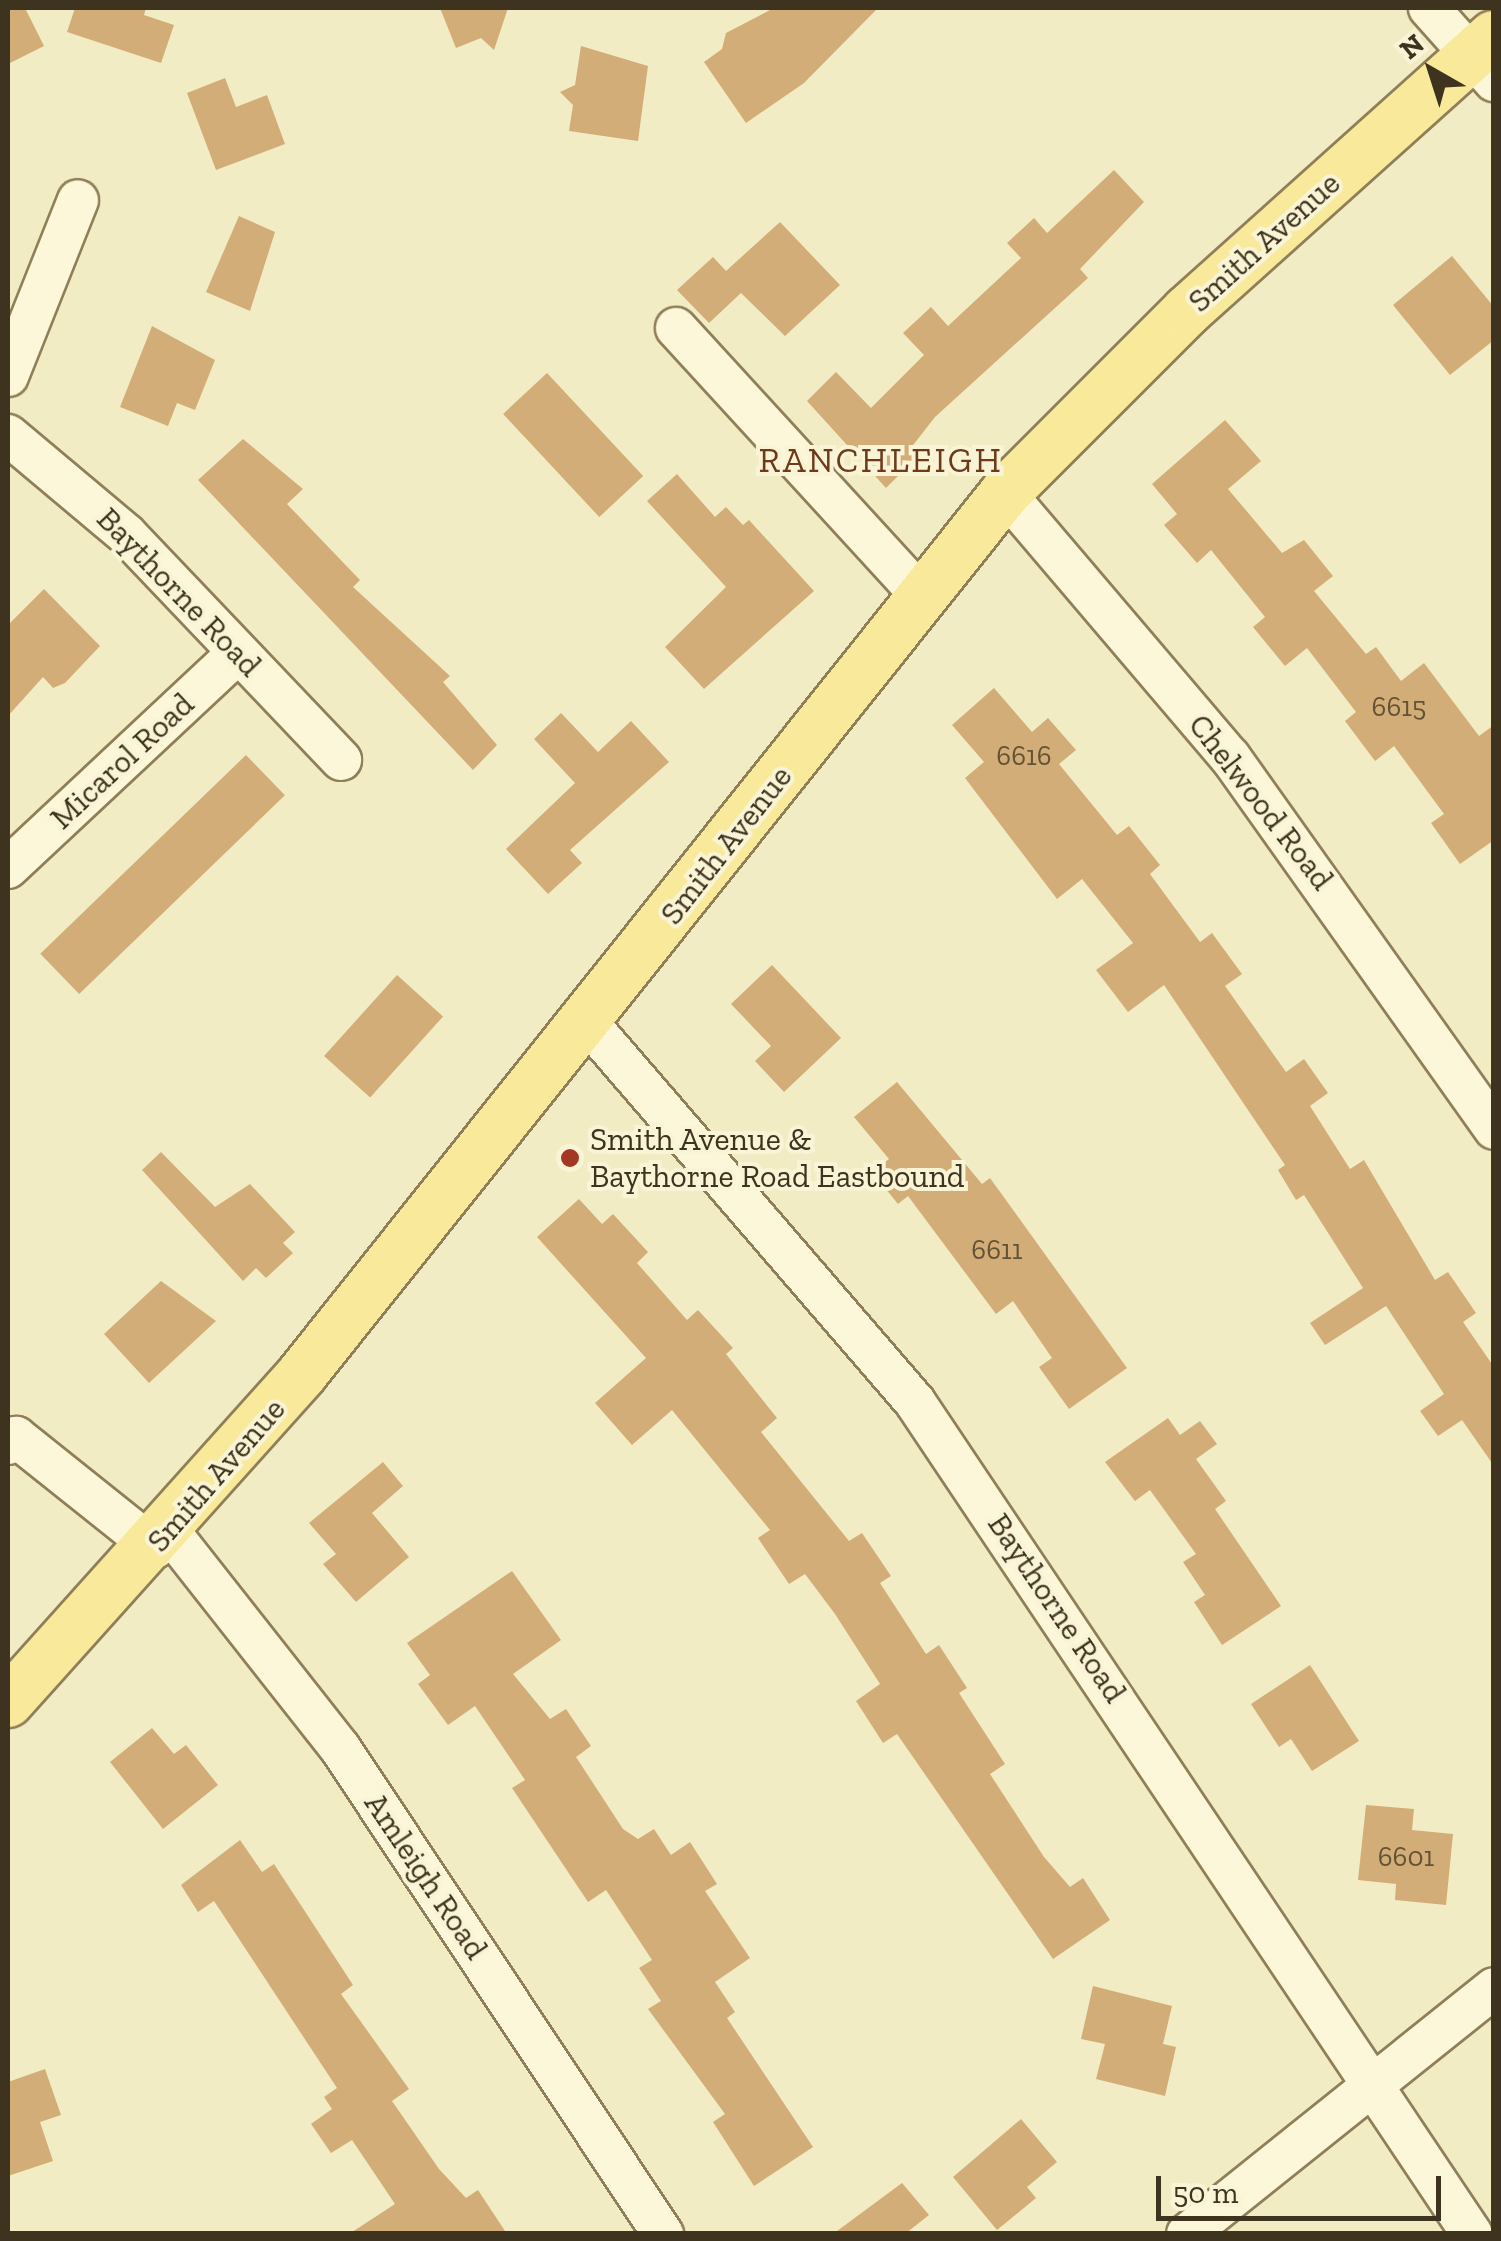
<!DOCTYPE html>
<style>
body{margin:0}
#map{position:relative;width:1501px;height:2241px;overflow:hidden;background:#f2ecc5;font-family:"Zilla Slab",serif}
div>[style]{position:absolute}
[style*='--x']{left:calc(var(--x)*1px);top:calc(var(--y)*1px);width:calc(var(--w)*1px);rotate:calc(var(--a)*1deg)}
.building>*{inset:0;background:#d3ad77;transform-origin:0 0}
.roads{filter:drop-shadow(2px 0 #8f7f59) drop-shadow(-2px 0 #8f7f59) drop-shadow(0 2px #8f7f59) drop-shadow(0 -2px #8f7f59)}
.minor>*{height:40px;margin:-20px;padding:0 20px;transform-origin:20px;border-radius:20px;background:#fcf7d9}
.major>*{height:50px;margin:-25px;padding:0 25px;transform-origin:25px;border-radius:25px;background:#f8ea9a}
.dots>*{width:28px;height:28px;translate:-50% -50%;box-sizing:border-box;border:5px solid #f9f4d5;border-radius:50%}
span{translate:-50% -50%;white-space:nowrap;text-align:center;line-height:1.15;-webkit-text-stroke:8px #f9f4d5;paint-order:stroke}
.number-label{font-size:28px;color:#635234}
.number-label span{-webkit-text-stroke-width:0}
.street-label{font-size:32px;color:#3e331e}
.poi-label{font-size:32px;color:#3e331e}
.left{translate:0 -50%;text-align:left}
.neighbourhood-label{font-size:35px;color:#6e3a19;letter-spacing:2.5px}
.frame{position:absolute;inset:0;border:10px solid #3e331e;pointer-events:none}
.north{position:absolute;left:1381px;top:20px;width:100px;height:100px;-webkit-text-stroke:8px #f9f4d5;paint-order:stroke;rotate:321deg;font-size:28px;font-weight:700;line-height:40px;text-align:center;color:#3e331e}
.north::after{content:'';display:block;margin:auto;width:35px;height:45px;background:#3e331e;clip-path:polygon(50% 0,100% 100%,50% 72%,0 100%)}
.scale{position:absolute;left:1156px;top:2176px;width:285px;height:45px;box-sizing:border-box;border:5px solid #3e331e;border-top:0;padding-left:12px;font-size:30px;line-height:35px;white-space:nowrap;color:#3e331e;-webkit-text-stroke:8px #f9f4d5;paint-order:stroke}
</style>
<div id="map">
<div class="building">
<i style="clip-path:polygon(8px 8px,25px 8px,44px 46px,8px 64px)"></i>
<i style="clip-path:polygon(75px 8px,146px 8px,144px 15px,174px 25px,161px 63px,67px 32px)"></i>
<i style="clip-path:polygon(440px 8px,508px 8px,494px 50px,481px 38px,456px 48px)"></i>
<i style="clip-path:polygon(774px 8px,878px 8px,804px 83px,746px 123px,704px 62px,722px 49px,726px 33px)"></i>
<i style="clip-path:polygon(581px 46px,648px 66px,638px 141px,569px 131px,573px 105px,560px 92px,575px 85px)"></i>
<i style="clip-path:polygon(225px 78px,236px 107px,267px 95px,285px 144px,216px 170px,187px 93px)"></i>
<i style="clip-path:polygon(1114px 170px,1144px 202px,1080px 269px,1088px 278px,935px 417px,910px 449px,917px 457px,886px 488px,807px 401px,836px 372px,871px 408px,924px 355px,903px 333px,931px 307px,948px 326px,1021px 258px,1007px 243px,1034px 218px,1047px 233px)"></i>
<i style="clip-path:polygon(239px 216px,275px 232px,250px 311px,206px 292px)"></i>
<i style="clip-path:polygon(780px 222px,840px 285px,785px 336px,741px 293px,709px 323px,677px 290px,713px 257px,726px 271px)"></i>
<i style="clip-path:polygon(1452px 256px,1494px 307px,1494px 340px,1450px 375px,1393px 305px)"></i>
<i style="clip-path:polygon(152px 326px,215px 360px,195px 410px,177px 403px,168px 426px,120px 407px)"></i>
<i style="left:547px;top:373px;width:141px;height:60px;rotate:47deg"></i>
<i style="clip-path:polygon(1225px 420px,1261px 461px,1228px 489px,1282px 553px,1304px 540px,1333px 576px,1314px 591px,1366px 654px,1376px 647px,1401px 681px,1424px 663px,1479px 736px,1494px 725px,1494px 840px,1460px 864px,1431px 823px,1444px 814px,1394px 746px,1375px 761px,1345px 721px,1356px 712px,1307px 648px,1285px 666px,1253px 627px,1265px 617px,1211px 550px,1197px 563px,1164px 525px,1177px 514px,1152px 484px)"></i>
<i style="clip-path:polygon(243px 439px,303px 489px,287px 504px,360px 580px,353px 587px,450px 676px,443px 682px,497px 745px,473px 770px,198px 480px)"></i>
<i style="clip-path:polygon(677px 474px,715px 517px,726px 507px,743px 525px,749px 520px,814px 591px,704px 689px,665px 647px,726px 587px,647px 501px)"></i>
<i style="clip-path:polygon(44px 589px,100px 646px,65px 683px,53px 688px,43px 677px,8px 716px,8px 625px)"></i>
<i style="clip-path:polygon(994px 688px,1032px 732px,1048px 718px,1076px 750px,1059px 764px,1117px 835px,1129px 826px,1160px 865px,1150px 874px,1200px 942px,1212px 933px,1242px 974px,1225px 986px,1286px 1072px,1304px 1059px,1328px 1093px,1310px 1106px,1350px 1169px,1364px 1160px,1435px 1280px,1448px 1272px,1476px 1313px,1463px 1322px,1494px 1367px,1494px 1466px,1462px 1420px,1438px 1436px,1420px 1411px,1444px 1394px,1386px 1306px,1325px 1345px,1310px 1323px,1363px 1288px,1304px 1195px,1296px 1200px,1278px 1170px,1285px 1165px,1164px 985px,1128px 1012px,1096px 970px,1133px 943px,1082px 879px,1057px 899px,965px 778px,984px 762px,952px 725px)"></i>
<i style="clip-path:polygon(561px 713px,598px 752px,631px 721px,669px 762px,570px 850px,582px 863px,548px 894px,506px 849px,575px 783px,534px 739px)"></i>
<i style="left:246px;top:755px;width:56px;height:286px;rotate:46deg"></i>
<i style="clip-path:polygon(772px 965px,841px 1038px,784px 1092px,755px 1061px,771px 1046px,731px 1004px)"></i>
<i style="left:397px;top:975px;width:62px;height:109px;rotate:42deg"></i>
<i style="clip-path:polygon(897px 1082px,982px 1184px,990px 1178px,1127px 1368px,1069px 1409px,1039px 1367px,1052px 1358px,1013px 1301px,996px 1314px,908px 1196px,898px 1204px,872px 1172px,889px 1159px,854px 1117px)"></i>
<i style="clip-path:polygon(161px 1152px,215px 1207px,250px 1184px,295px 1232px,283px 1243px,293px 1253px,266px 1278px,256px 1268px,243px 1281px,142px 1170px)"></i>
<i style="clip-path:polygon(579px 1199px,602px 1224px,613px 1214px,648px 1252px,637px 1263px,687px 1320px,698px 1310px,733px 1348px,726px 1354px,777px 1418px,761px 1432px,849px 1541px,862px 1533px,891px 1576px,880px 1583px,926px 1654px,939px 1645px,967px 1688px,959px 1693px,1005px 1764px,990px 1774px,1044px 1857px,1070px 1887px,1083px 1878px,1110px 1920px,1053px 1959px,897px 1734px,883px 1743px,856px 1701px,880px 1684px,835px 1614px,805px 1574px,789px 1584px,758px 1538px,770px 1530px,672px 1410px,632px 1445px,595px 1403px,646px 1358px,537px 1237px)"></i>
<i style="clip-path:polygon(161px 1281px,216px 1321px,149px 1383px,104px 1334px)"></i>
<i style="clip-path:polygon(1168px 1418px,1180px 1435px,1200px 1421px,1217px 1444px,1196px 1459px,1226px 1501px,1215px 1509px,1281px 1606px,1222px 1645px,1194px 1602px,1205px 1595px,1183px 1562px,1196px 1554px,1150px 1490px,1135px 1501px,1105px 1462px)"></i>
<i style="clip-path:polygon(383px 1462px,403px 1486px,372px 1513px,409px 1557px,356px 1602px,323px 1564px,336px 1554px,309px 1523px)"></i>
<i style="clip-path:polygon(512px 1571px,561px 1640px,513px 1674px,550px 1719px,566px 1709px,591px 1746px,576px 1757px,623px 1829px,638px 1839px,654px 1829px,671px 1855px,690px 1842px,717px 1884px,705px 1891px,750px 1958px,715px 1982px,735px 2012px,727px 2018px,813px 2147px,754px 2186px,713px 2122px,725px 2114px,648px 2009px,661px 2001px,639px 1968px,652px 1960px,606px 1890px,588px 1902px,512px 1788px,525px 1780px,475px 1706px,448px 1725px,418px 1684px,430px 1675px,407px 1643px)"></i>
<i style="clip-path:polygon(1310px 1665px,1359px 1741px,1312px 1771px,1291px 1739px,1279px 1747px,1251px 1704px)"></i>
<i style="clip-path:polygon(152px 1728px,174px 1754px,186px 1745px,218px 1785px,163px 1829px,110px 1762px)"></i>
<i style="clip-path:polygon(1366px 1805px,1414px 1809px,1412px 1830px,1453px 1834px,1446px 1905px,1395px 1900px,1396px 1884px,1358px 1880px)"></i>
<i style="clip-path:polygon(240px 1840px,262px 1872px,274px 1864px,353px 1985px,341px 1994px,409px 2089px,392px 2101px,439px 2169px,466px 2198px,478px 2190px,507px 2234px,349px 2234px,395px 2204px,352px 2140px,331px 2153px,311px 2124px,332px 2109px,324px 2097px,337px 2088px,214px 1901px,198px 1912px,181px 1885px)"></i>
<i style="clip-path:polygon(1093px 1986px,1172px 2006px,1163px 2044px,1176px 2047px,1165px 2096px,1096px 2079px,1105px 2044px,1081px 2039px)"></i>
<i style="clip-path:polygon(45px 2069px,61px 2115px,40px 2122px,53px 2161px,8px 2176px,8px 2082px)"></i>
<i style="clip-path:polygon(1021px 2119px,1057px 2162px,1027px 2187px,1036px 2198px,997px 2230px,953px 2177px)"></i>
<i style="clip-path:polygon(902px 2183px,929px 2215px,905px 2234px,833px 2234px)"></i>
</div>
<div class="roads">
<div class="minor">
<i style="--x:1429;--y:8;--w:98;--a:48.3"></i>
<i style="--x:676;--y:328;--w:362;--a:47.5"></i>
<i style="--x:8;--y:376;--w:189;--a:-68.3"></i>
<i style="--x:8;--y:435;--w:154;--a:40"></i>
<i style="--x:126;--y:534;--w:312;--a:46.4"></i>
<i style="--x:1005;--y:493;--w:347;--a:49.6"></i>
<i style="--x:1230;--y:757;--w:456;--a:54.6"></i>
<i style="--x:8;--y:868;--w:313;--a:-43.1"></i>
<i style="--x:588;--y:1023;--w:501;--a:49.21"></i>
<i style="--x:915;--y:1402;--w:1001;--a:56.2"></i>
<i style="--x:8;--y:1444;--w:11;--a:-41"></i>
<i style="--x:16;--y:1437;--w:178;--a:38.6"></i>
<i style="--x:170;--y:1532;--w:275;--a:51.8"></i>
<i style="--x:340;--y:1748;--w:584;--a:56.39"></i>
<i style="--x:1187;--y:2234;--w:393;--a:-38.7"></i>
</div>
<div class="major">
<i style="--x:8;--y:1702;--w:440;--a:-48.1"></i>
<i style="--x:302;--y:1374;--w:1127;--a:-51.41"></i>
<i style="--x:1005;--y:493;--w:257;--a:-45"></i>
<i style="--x:1187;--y:311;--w:412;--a:-41.9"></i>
</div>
</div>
<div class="dots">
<i style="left:570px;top:1158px;background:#a33823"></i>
</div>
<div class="number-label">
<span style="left:1399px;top:707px">6615</span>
<span style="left:1024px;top:756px">6616</span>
<span style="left:997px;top:1250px">6611</span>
<span style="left:1406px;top:1857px">6601</span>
</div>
<div class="street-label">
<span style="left:1264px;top:242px;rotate:-42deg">Smith Avenue</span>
<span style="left:179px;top:592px;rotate:46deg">Baythorne Road</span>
<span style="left:122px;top:761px;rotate:-43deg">Micarol Road</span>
<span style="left:1261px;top:802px;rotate:52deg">Chelwood Road</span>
<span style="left:726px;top:845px;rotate:-52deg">Smith Avenue</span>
<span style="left:216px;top:1475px;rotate:-49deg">Smith Avenue</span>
<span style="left:1057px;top:1608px;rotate:56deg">Baythorne Road</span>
<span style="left:426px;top:1876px;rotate:56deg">Amleigh Road</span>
</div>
<div class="poi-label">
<span class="left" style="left:590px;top:1158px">Smith Avenue &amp;<br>Baythorne Road Eastbound</span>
</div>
<div class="neighbourhood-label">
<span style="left:881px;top:460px">RANCHLEIGH</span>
</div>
<div class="frame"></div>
<div class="north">N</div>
<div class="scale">50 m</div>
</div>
